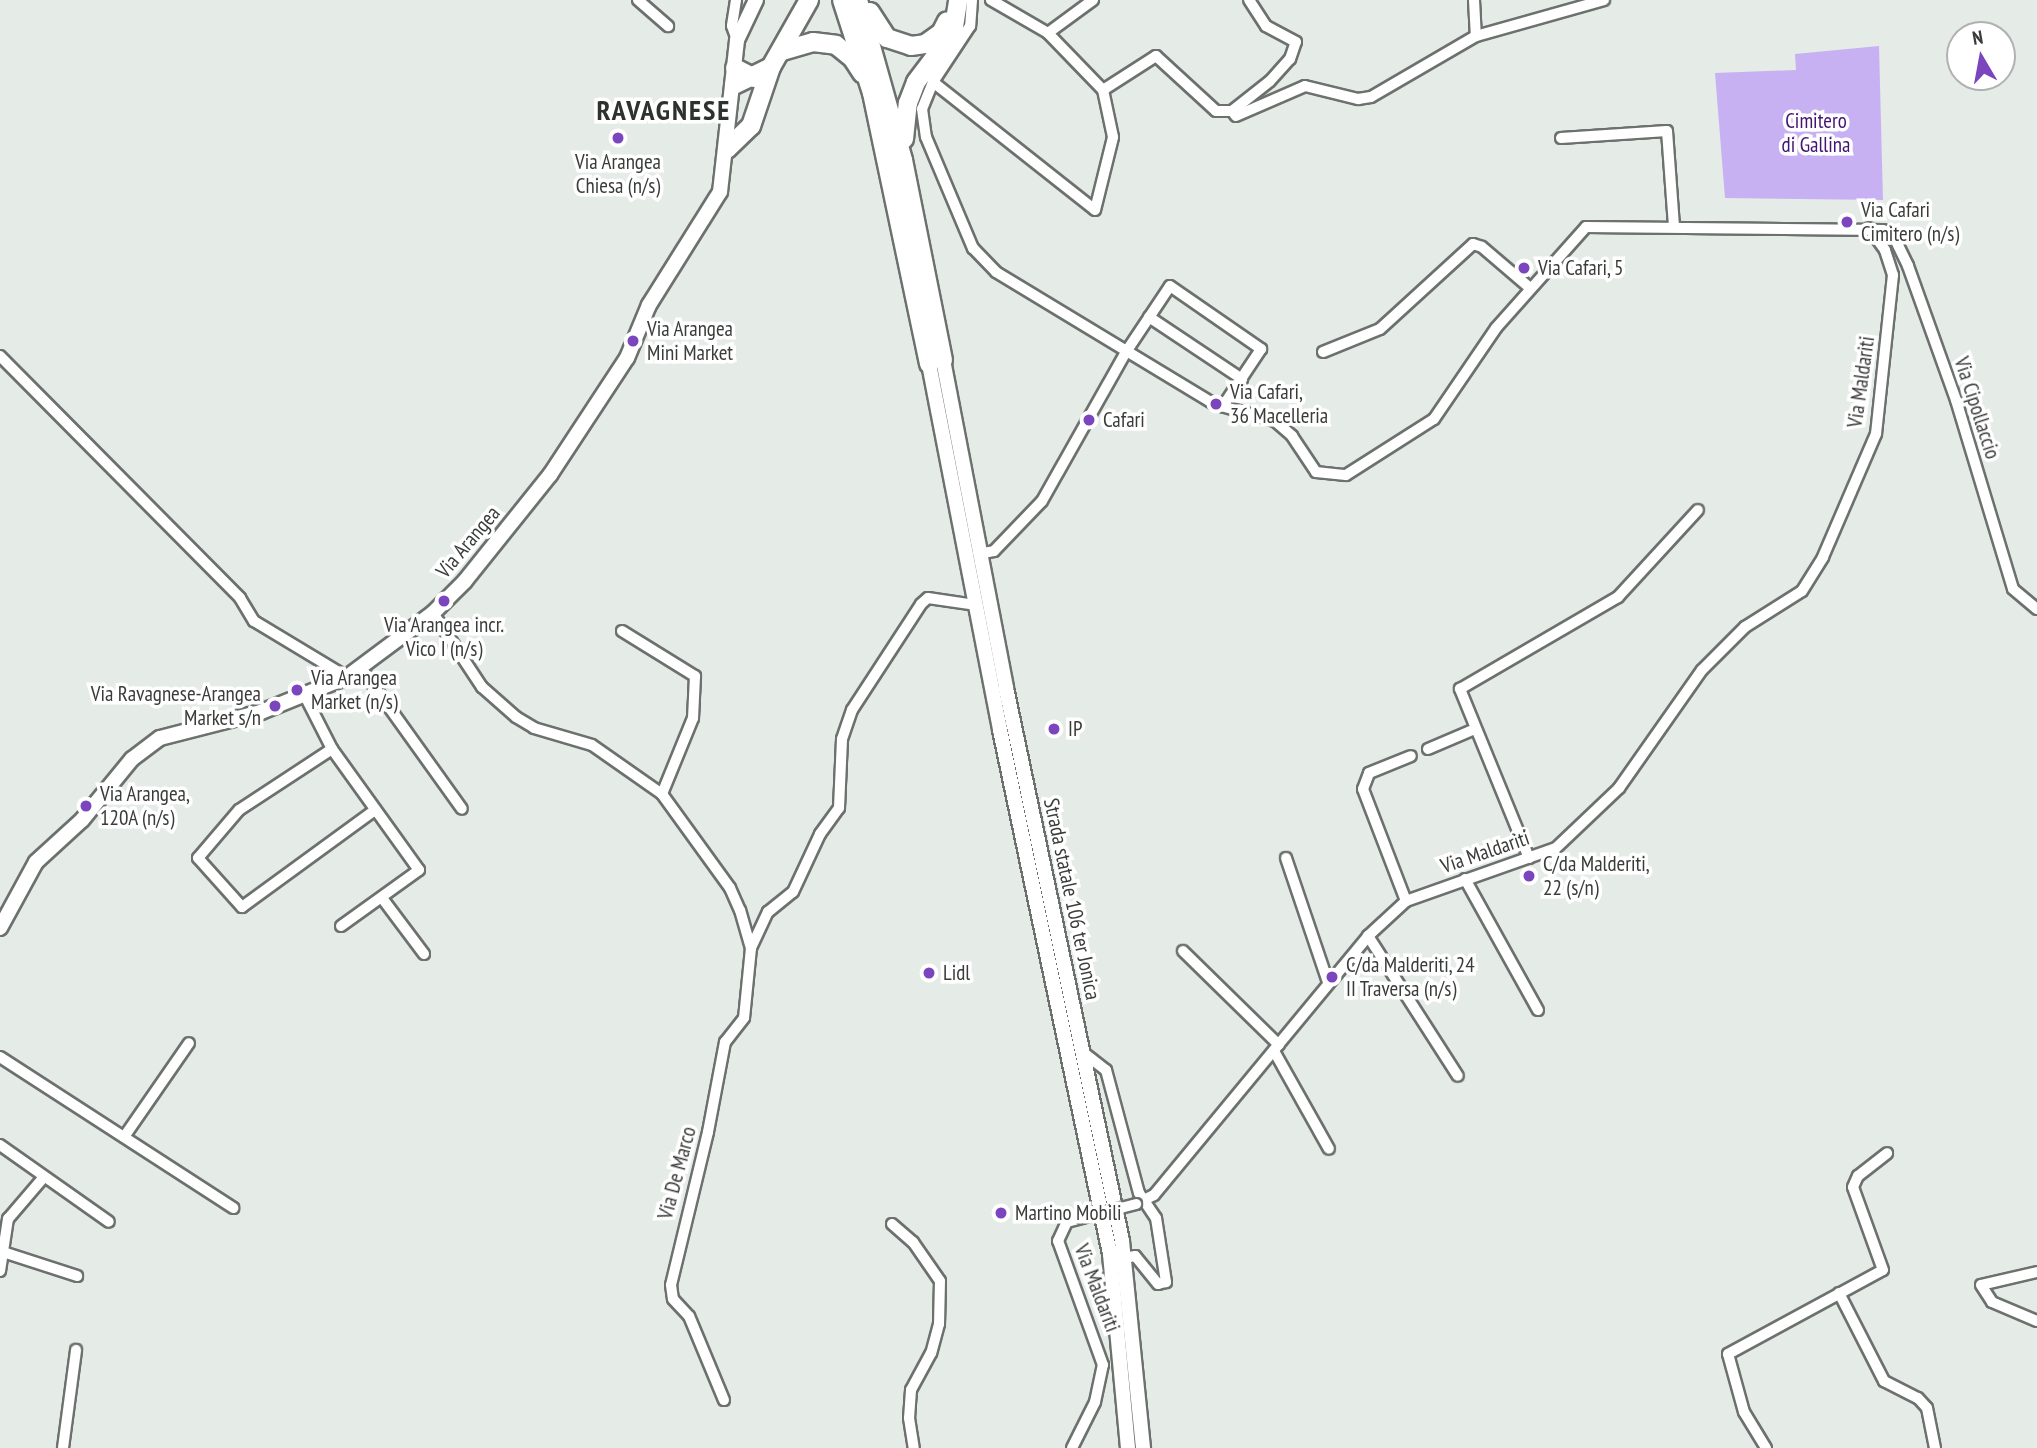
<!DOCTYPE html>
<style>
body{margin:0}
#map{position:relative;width:2037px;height:1448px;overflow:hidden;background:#e5ebe7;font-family:"PT Sans Narrow",sans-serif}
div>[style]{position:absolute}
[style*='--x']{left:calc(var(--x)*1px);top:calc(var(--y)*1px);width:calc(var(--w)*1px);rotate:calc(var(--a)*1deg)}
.green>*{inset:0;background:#c8b1f2}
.roads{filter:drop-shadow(2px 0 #6c716e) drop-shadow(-2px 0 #6c716e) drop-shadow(0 2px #6c716e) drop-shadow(0 -2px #6c716e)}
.street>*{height:10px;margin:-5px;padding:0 5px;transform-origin:5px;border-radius:5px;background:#fff}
.secondary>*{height:14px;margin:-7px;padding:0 7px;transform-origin:7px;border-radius:7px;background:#fff}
.primary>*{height:14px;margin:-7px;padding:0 7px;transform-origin:7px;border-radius:7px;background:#fff}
.highway>*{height:18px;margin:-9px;padding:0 9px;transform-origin:9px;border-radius:9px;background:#fff}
.bridges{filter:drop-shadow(2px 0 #6c716e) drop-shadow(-2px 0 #6c716e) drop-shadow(0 2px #6c716e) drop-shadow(0 -2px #6c716e)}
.street-bridge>*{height:10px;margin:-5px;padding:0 5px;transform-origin:5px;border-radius:5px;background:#fff}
.dots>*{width:19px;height:19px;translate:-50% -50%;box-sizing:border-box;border:4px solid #fff;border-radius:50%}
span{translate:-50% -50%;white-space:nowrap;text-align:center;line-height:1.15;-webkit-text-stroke:7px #fff;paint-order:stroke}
.park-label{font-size:21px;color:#431473}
.poi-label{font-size:21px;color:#3a3c3a}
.left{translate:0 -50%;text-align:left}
.right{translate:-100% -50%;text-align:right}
.street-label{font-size:21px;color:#3a3c3a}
.district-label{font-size:28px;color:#2d322e;font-weight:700;letter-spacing:2px}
.north{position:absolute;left:1946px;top:21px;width:70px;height:70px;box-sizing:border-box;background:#fff;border:2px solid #b0b1b0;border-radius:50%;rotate:350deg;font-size:19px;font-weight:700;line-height:28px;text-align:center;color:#3a3c3a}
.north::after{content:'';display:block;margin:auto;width:24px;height:32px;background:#7a45bd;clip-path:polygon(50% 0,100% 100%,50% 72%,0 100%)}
</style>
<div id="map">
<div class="green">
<i style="clip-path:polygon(1879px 46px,1883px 200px,1725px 198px,1715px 73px,1796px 70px,1795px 54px)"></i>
</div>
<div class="roads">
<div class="street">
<i style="--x:638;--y:0;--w:40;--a:41"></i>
<i style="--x:736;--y:0;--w:26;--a:99"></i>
<i style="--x:732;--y:26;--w:15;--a:70"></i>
<i style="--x:972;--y:0;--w:26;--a:94"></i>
<i style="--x:970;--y:26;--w:67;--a:123.5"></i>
<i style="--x:933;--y:82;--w:29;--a:112"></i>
<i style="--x:922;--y:109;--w:28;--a:82"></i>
<i style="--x:926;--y:137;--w:121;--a:67.1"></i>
<i style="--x:973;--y:248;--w:33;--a:46"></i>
<i style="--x:996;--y:272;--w:255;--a:31.2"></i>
<i style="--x:1214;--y:404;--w:63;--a:15.6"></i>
<i style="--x:1275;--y:421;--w:23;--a:41"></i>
<i style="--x:1292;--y:436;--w:43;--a:56.3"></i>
<i style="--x:1316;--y:472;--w:30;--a:6"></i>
<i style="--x:1346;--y:475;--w:104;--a:-32.5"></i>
<i style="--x:1434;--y:419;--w:110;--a:-55.7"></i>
<i style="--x:1496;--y:328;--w:135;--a:-48.3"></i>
<i style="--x:1586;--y:227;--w:297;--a:0.6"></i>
<i style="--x:1883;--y:230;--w:13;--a:32"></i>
<i style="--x:1894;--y:237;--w:32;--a:64"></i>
<i style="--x:1908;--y:266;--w:142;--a:70.3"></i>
<i style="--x:1956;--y:400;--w:197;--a:73.2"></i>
<i style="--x:2013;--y:589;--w:31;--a:40"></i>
<i style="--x:1474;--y:0;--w:36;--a:87"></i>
<i style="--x:1048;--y:33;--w:56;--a:-36.3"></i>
<i style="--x:933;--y:82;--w:206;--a:38.3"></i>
<i style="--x:1095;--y:210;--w:75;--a:-76.1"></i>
<i style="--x:1113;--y:137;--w:48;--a:-102"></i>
<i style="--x:1103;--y:90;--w:79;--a:-134"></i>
<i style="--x:1048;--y:33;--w:66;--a:-149.9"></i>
<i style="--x:1103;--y:90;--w:63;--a:-32.7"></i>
<i style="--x:1156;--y:56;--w:81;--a:42.5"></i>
<i style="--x:1216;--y:111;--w:16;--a:0"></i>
<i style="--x:1232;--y:111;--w:48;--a:-38.3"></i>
<i style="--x:1270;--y:81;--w:30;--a:-48"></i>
<i style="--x:1290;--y:59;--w:18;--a:-71"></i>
<i style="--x:1296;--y:42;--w:34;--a:-152"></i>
<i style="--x:1266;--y:26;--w:31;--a:-123"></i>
<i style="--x:1232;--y:111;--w:6;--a:51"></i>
<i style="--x:1236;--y:116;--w:75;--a:-23.5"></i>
<i style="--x:1305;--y:86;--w:55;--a:13.8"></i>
<i style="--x:1358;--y:99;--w:13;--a:-9"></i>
<i style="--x:1371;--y:97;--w:121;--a:-30.2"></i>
<i style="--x:1476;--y:36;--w:133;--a:-15.7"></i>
<i style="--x:1561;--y:138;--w:106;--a:-3.8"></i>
<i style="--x:1667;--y:131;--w:95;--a:85.8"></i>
<i style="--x:1149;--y:317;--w:112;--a:33.7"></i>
<i style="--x:1323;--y:352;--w:61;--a:-22"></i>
<i style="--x:1380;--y:329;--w:126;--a:-42.4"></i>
<i style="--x:1473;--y:244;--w:9;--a:18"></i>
<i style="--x:1482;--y:247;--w:63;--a:40.5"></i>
<i style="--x:0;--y:356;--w:341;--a:45.2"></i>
<i style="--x:240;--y:598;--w:27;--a:59"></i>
<i style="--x:254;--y:621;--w:109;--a:31.1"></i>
<i style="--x:983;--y:553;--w:11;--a:-10"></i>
<i style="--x:994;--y:551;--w:69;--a:-46.2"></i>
<i style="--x:1042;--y:501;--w:171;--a:-60.6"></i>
<i style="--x:1126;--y:352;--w:79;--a:-56.3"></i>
<i style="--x:1170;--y:286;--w:111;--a:34.7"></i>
<i style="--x:1261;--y:349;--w:69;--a:123.7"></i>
<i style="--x:433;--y:613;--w:89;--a:56.5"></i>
<i style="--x:482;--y:687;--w:45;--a:41.4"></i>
<i style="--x:516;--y:717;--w:21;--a:31"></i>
<i style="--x:534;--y:728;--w:60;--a:16.3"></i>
<i style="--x:592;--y:745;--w:85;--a:35"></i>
<i style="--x:662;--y:794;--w:116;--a:54.1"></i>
<i style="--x:730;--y:888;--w:24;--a:66"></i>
<i style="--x:740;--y:910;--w:40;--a:74"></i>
<i style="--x:751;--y:948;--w:70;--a:95.7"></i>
<i style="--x:744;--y:1018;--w:31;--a:128"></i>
<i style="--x:725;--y:1042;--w:92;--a:100.7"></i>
<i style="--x:708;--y:1132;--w:157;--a:103.6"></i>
<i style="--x:671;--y:1285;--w:14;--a:82"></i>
<i style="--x:673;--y:1299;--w:23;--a:47"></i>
<i style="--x:689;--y:1316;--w:91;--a:67.4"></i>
<i style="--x:622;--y:631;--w:86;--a:31.7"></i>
<i style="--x:695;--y:676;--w:42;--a:92.7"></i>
<i style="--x:693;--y:718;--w:82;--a:112.2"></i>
<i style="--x:361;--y:668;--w:173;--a:54.4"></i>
<i style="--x:305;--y:696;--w:59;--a:63"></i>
<i style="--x:332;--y:749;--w:149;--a:54.3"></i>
<i style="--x:419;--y:870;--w:96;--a:144.3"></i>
<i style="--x:332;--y:749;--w:111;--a:146.7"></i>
<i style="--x:239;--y:810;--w:63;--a:130.5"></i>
<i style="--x:198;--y:858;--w:66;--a:48.1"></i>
<i style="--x:242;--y:907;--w:165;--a:-36.1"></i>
<i style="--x:1428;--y:749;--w:51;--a:-23.1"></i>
<i style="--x:1286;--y:858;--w:131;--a:71.3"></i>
<i style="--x:1529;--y:858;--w:183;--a:-112.2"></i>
<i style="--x:1460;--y:689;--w:183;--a:-30.2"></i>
<i style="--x:1618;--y:597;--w:118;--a:-47.4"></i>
<i style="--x:1465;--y:879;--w:150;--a:60.9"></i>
<i style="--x:382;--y:898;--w:70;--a:53.1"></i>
<i style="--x:1406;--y:901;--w:120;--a:-111"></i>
<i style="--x:1363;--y:789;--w:17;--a:-69"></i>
<i style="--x:1369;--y:773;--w:45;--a:-22"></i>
<i style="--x:1368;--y:936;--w:166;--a:57.3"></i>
<i style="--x:751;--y:948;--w:40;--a:-65"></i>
<i style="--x:768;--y:912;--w:32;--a:-39"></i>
<i style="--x:793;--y:892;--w:64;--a:-65"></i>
<i style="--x:820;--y:834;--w:32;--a:-54"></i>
<i style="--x:839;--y:808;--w:69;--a:-87.5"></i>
<i style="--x:842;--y:739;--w:31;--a:-71"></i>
<i style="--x:852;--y:710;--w:126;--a:-56.9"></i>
<i style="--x:921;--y:604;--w:9;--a:-41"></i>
<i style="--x:928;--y:598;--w:49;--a:8.3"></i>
<i style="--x:1183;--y:951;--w:134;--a:44.4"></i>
<i style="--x:1274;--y:1051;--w:112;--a:60.7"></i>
<i style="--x:1084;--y:1053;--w:28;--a:38"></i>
<i style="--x:1106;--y:1070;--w:127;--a:75"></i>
<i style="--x:1139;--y:1193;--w:30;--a:56"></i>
<i style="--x:1156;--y:1218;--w:65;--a:81.1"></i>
<i style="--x:1166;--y:1282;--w:8;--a:166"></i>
<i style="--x:1158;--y:1284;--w:36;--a:-129"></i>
<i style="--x:1135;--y:1256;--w:10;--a:169"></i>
<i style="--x:0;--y:1057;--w:278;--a:32.9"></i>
<i style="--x:124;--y:1137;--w:114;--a:-55.3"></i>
<i style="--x:0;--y:1145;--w:133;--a:35.2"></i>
<i style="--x:1136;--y:1204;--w:20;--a:-27"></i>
<i style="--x:1154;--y:1195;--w:336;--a:-50.4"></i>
<i style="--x:1368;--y:936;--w:52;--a:-42.6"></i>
<i style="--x:1406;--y:901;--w:159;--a:-19.5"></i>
<i style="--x:1556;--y:848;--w:87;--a:-43.6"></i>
<i style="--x:1619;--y:788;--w:144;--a:-54.9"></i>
<i style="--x:1702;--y:670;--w:61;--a:-45"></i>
<i style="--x:1745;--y:627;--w:67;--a:-32.3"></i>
<i style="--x:1802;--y:591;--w:40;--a:-58"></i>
<i style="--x:1823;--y:557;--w:134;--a:-66.7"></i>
<i style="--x:1876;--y:434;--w:160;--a:-83.9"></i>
<i style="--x:1893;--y:275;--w:26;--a:-108"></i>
<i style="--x:1885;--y:250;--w:27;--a:-126"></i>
<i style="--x:892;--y:1224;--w:28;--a:41"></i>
<i style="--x:913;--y:1242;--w:47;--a:55.3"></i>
<i style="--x:940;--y:1281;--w:43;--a:91.3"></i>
<i style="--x:939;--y:1324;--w:30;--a:105"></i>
<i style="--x:931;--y:1353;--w:42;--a:118.4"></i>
<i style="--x:911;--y:1390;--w:28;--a:94"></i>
<i style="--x:909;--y:1418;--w:30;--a:81"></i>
<i style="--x:3;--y:1252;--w:78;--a:18"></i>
<i style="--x:0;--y:1271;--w:53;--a:-81.3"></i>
<i style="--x:8;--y:1219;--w:54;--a:-49.5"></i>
<i style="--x:2037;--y:1272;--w:57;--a:166.9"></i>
<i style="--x:1981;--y:1285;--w:20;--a:57"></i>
<i style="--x:1992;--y:1302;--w:49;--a:22.9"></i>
<i style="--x:1839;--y:1293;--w:99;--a:62.9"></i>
<i style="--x:1884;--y:1381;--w:38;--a:27"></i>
<i style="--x:1918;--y:1398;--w:13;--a:48"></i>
<i style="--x:1927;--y:1408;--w:41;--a:78.7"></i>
<i style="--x:63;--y:1448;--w:99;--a:-82.4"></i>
<i style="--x:1072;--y:1448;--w:51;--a:-63.4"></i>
<i style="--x:1095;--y:1402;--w:38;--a:-78"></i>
<i style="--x:1103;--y:1365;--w:132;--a:-109.9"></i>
<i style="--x:1058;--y:1241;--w:21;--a:-65"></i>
<i style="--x:1067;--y:1222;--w:16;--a:-15"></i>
<i style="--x:1766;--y:1448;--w:42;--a:-121.4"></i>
<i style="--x:1744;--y:1412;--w:60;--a:-105.4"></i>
<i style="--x:1728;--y:1354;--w:176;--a:-28.5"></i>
<i style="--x:1883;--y:1270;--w:88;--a:-109.9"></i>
<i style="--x:1853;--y:1187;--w:12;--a:-66"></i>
<i style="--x:1858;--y:1176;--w:37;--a:-38"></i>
</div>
<div class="secondary">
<i style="--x:0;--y:928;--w:75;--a:-61.4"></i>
<i style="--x:36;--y:862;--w:62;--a:-42.4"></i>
<i style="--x:82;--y:820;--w:79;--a:-50.7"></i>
<i style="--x:132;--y:759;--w:35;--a:-37"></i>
<i style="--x:160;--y:738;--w:104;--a:-14.4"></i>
<i style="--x:261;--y:712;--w:93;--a:-22.1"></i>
<i style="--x:347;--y:677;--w:107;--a:-36.7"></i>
<i style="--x:433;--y:613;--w:45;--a:-45"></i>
<i style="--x:465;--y:581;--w:136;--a:-51.3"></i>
<i style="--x:550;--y:475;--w:140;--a:-56.7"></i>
<i style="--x:627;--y:358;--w:57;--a:-67.5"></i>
<i style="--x:649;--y:305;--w:133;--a:-57.9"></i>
<i style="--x:720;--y:192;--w:153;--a:-83.6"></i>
<i style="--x:737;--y:40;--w:44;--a:-64.6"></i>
</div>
<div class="primary">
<i style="--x:943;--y:360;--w:334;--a:79.1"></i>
<i style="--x:1006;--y:688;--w:565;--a:78.15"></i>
<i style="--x:1122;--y:1241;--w:208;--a:84.2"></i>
<i style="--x:929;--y:364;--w:373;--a:79"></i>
<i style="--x:1000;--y:730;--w:535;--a:78.14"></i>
<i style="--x:1110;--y:1254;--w:195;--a:84.7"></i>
</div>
<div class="highway">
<i style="--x:842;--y:0;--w:98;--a:72.1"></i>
<i style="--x:872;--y:93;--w:277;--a:78.1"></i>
<i style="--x:858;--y:0;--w:166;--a:74.3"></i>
<i style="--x:903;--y:160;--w:204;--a:78.7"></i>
<i style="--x:870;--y:12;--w:31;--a:57"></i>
<i style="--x:887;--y:38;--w:25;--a:18"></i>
<i style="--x:911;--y:46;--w:14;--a:-8"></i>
<i style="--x:925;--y:44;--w:19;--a:-35"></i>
<i style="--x:941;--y:33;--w:13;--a:-63"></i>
<i style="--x:782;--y:51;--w:32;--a:-16"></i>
<i style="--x:813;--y:42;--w:23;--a:7"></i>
<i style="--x:836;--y:45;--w:22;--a:39"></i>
<i style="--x:853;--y:59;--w:17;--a:57"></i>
<i style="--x:735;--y:68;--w:22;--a:27"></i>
<i style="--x:734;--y:85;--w:41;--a:-25.9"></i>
<i style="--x:904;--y:139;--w:36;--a:-84"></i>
<i style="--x:908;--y:103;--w:22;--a:-69"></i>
<i style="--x:916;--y:82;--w:61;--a:-52.9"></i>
<i style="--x:953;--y:33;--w:33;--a:-81"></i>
<i style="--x:727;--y:149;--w:33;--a:-44"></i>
<i style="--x:751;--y:126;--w:62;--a:-71.3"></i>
<i style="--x:771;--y:67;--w:77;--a:-60.4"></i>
</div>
</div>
<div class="bridges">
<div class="street-bridge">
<i style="--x:1082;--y:1218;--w:56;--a:-14.5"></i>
</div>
</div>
<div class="dots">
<i style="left:618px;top:138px;background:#7a45bd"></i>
<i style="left:1847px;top:222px;background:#7a45bd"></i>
<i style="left:1524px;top:268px;background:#7a45bd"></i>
<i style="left:633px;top:341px;background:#7a45bd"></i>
<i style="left:1216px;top:404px;background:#7a45bd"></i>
<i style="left:1089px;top:420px;background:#7a45bd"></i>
<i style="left:444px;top:601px;background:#7a45bd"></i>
<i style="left:297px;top:690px;background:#7a45bd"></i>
<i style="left:275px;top:706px;background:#7a45bd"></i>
<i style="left:1054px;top:729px;background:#7a45bd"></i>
<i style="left:86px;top:806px;background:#7a45bd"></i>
<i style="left:1529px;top:876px;background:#7a45bd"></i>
<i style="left:929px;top:973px;background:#7a45bd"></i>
<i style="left:1332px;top:977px;background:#7a45bd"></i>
<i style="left:1001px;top:1213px;background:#7a45bd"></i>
</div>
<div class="park-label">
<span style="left:1816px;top:133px">Cimitero<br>di Gallina</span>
</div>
<div class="poi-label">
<span style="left:618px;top:174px">Via Arangea<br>Chiesa (n/s)</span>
<span class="left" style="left:1861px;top:222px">Via Cafari<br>Cimitero (n/s)</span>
<span class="left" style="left:1538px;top:268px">Via Cafari, 5</span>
<span class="left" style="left:647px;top:341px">Via Arangea<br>Mini Market</span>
<span class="left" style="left:1230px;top:404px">Via Cafari,<br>36 Macelleria</span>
<span class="left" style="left:1103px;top:420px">Cafari</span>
<span style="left:444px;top:637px">Via Arangea incr.<br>Vico I (n/s)</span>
<span class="left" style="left:311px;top:690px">Via Arangea<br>Market (n/s)</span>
<span class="right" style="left:261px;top:706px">Via Ravagnese-Arangea<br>Market s/n</span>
<span class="left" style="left:1068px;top:729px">IP</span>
<span class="left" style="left:100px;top:806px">Via Arangea,<br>120A (n/s)</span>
<span class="left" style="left:1543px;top:876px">C/da Malderiti,<br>22 (s/n)</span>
<span class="left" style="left:1346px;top:977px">C/da Malderiti, 24<br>II Traversa (n/s)</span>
<span class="left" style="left:943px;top:973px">Lidl</span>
<span class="left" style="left:1015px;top:1213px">Martino Mobili</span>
</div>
<div class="street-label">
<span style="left:1861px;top:382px;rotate:-82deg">Via Maldariti</span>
<span style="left:1977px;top:408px;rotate:72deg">Via Cipollaccio</span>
<span style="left:468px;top:542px;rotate:-50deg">Via Arangea</span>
<span style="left:1485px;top:852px;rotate:-19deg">Via Maldariti</span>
<span style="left:1072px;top:899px;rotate:78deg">Strada statale 106 ter Jonica</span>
<span style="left:677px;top:1173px;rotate:-75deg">Via De Marco</span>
<span style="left:1097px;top:1288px;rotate:69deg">Via Maldariti</span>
</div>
<div class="district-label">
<span style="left:664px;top:110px">RAVAGNESE</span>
</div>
<div class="north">N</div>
</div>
